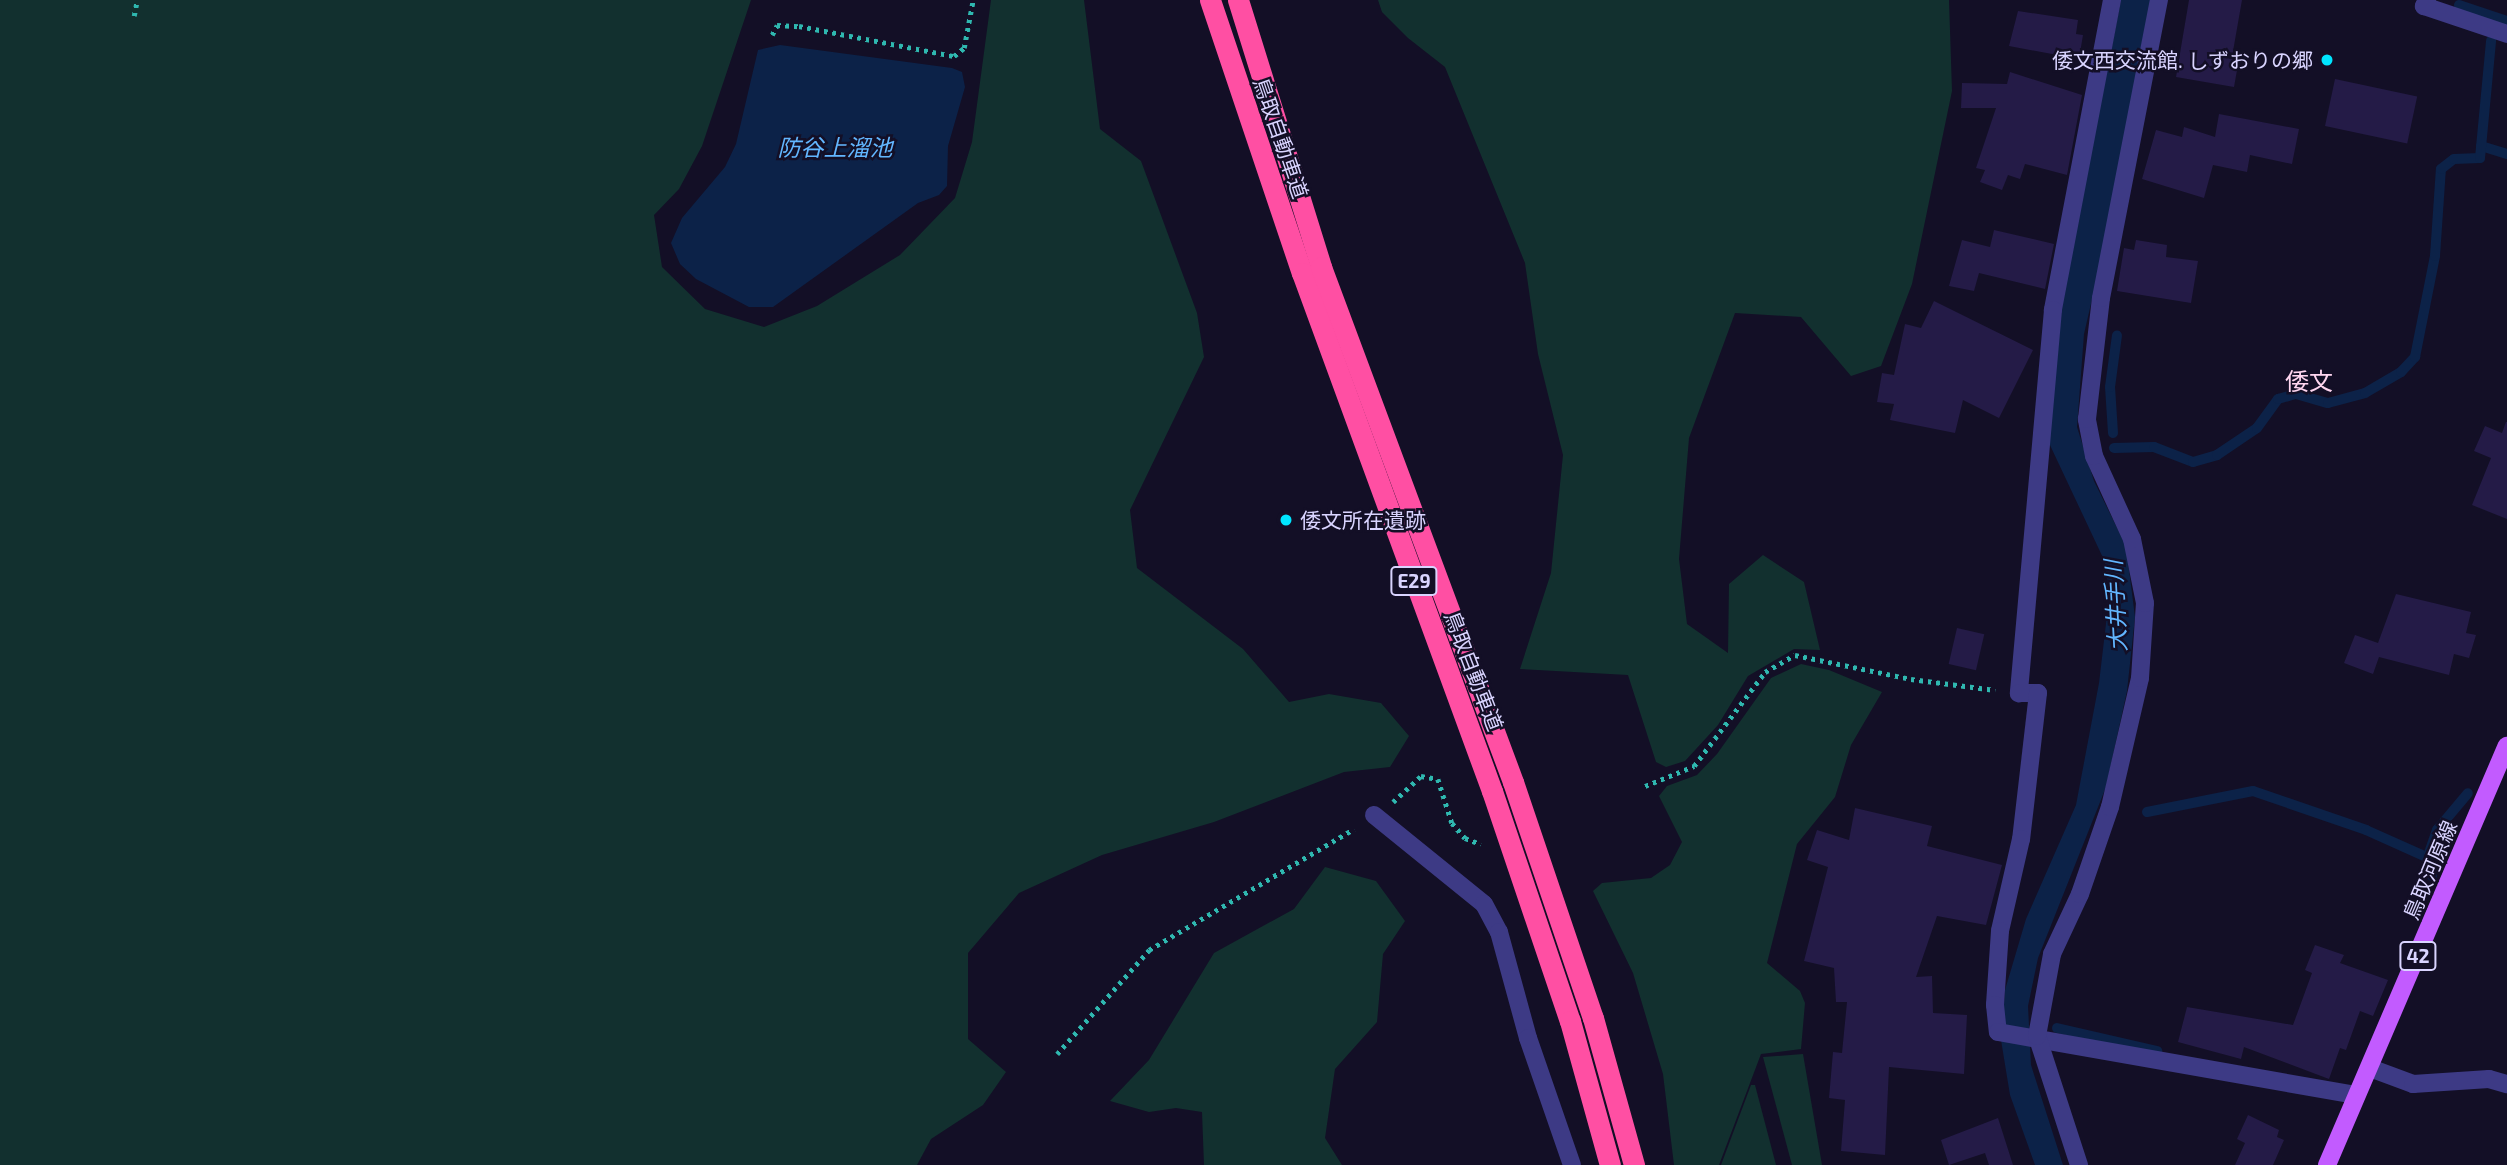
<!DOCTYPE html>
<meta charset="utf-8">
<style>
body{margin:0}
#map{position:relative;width:2507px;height:1165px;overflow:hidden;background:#130f26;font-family:"Exo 2","Noto Sans JP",sans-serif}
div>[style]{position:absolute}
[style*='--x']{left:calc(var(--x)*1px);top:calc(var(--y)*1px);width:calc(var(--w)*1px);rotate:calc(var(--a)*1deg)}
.green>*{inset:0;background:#12302f}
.water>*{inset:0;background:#0c2248}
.stream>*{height:10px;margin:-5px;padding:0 5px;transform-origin:5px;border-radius:5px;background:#0c2248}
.building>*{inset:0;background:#241b47;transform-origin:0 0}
.path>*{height:4.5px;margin-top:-2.25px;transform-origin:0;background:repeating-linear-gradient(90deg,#2fb8b0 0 3.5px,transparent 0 8.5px)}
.street>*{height:18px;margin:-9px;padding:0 9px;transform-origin:9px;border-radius:9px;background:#3d3a85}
.primary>*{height:18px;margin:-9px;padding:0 9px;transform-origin:9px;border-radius:9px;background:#c25bff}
.highway>*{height:21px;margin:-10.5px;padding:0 10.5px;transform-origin:10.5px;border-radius:10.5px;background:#ff4fa3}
.dots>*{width:19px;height:19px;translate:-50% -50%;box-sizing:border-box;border:4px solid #130f26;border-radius:50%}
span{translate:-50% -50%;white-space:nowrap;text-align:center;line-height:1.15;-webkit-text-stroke:5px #130f26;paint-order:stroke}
.shield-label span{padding:2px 5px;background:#130f26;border:2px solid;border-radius:5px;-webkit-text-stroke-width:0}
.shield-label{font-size:19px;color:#d9d4ff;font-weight:700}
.poi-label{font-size:21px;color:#d9d4ff}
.right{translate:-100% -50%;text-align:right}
.left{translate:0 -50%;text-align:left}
.street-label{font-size:21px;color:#d9d4ff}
.water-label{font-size:23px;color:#62b6ff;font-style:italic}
.quarter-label{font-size:24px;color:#ffd6f0}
</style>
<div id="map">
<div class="green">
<i style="clip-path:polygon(0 0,751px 0,702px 146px,679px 189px,654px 215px,662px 267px,705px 309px,764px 327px,817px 306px,900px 255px,955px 198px,972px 142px,991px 0,1084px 0,1100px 129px,1141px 161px,1197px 313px,1204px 357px,1130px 510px,1137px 568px,1243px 649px,1289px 702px,1329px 694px,1381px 703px,1409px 736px,1390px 767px,1344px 772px,1214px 822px,1102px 855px,1019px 893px,968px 953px,968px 1039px,1006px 1072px,983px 1105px,931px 1139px,917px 1165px,0 1165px)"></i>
<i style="clip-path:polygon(1378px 0,1949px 0,1952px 91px,1912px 284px,1881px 366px,1851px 376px,1801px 317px,1735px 313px,1689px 438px,1679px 559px,1687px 624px,1728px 653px,1729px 584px,1763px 555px,1804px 582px,1820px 650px,1794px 649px,1748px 676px,1718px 725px,1685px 761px,1666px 767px,1656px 762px,1628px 675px,1520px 669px,1551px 573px,1563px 455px,1538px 354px,1525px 263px,1445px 67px,1408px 38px,1382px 12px)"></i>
<i style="clip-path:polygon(1801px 664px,1829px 670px,1882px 692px,1851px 745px,1835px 797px,1797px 844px,1767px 963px,1800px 991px,1805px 1003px,1801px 1049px,1761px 1054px,1719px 1165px,1674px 1165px,1663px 1074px,1633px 973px,1593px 891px,1602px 883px,1651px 878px,1670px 865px,1682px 842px,1659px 796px,1667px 786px,1697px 775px,1717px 754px,1771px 678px)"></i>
<i style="clip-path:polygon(1325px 867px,1376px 881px,1405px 921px,1383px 954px,1377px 1022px,1335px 1069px,1325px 1138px,1342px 1165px,1204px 1165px,1202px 1112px,1176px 1108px,1149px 1112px,1110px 1101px,1149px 1060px,1214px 953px,1294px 909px)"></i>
<i style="clip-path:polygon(1803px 1054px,1822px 1165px,1792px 1165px,1763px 1057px)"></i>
<i style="clip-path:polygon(1751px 1085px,1755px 1085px,1776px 1165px,1721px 1165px)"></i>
</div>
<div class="water">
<i style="clip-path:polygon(2121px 0,2151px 0,2123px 165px,2084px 334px,2077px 427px,2094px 481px,2126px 546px,2135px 617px,2127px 691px,2106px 787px,2038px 958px,2028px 1006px,2031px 1065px,2063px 1165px,2035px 1165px,2010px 1095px,2001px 1040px,2005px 990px,2026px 919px,2076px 805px,2099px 683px,2109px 598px,2105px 562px,2049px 443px,2063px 294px)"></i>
<i style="clip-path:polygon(780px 45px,952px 68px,962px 72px,965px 87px,948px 146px,947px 186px,939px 195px,918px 203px,773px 307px,749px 307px,696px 279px,680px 264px,671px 243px,682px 218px,725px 167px,736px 144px,758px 50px)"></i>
</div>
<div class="stream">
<i style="--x:2459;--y:5;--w:51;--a:18.4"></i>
<i style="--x:2481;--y:146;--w:27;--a:17"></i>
<i style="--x:2113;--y:433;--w:46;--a:-93.7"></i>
<i style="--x:2110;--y:387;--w:52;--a:-82.3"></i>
<i style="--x:2114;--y:448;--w:40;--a:-1.4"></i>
<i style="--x:2154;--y:447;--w:42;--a:21"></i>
<i style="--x:2193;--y:462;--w:25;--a:-16"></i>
<i style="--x:2217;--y:455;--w:48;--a:-34"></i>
<i style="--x:2257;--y:428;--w:36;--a:-54"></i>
<i style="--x:2278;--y:399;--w:19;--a:-16"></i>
<i style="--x:2296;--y:394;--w:33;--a:16"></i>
<i style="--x:2328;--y:403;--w:38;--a:-15"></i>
<i style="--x:2365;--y:393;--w:42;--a:-30.3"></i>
<i style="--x:2401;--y:372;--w:21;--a:-47"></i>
<i style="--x:2415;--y:357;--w:103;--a:-78.8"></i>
<i style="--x:2435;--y:256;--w:87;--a:-86.1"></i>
<i style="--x:2441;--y:169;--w:16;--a:-38"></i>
<i style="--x:2454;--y:159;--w:26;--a:-2"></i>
<i style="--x:2480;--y:158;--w:118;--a:-84.6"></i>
<i style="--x:2147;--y:812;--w:108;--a:-11.2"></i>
<i style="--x:2253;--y:791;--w:120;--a:19"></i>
<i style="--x:2366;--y:830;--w:64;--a:24.1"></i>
<i style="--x:2432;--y:876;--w:20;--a:-101"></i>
<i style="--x:2428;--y:856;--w:28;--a:-71"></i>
<i style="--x:2437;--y:830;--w:48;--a:-50"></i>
<i style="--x:2057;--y:1028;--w:103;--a:13"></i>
</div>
<div class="building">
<i style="clip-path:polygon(2189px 0,2242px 0,2232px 57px,2239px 59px,2234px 87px,2176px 77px)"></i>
<i style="clip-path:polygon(2018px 11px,2078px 20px,2076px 34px,2083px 35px,2079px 59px,2009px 46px)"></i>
<i style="clip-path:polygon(2010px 72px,2082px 95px,2067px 175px,2025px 164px,2020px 179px,2008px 175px,2002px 190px,1980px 182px,1985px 170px,1976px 168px,1996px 108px,1961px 108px,1962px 83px,2007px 84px)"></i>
<i style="left:2335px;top:79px;width:84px;height:48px;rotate:12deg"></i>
<i style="clip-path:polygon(2219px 114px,2299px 129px,2292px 164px,2250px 155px,2247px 172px,2213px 165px,2204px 198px,2142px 179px,2156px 130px,2182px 137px,2184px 127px,2215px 137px)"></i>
<i style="clip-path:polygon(1994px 230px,2054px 244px,2045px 289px,1979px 273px,1974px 291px,1949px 286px,1962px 240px,1990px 247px)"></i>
<i style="clip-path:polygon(2136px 240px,2167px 245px,2166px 257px,2198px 261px,2191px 303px,2117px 291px,2124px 248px,2134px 250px)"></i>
<i style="clip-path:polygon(1934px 301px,2033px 350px,1999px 418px,1963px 400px,1955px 433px,1890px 420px,1894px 404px,1877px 402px,1882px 373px,1894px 375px,1905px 324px,1921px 328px)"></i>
<i style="clip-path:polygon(2506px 422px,2507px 422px,2507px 519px,2472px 505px,2491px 458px,2474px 451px,2485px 426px,2502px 433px)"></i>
<i style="clip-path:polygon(2396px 594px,2471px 612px,2466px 633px,2476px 635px,2469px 658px,2454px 654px,2449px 675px,2379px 657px,2373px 674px,2344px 663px,2355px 635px,2378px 643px)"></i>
<i style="left:1957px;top:628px;width:28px;height:37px;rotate:13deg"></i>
<i style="clip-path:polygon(1855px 808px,1932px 826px,1927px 846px,2002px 865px,1986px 925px,1937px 916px,1916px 977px,1932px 976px,1933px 1013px,1967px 1015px,1964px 1074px,1889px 1067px,1885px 1155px,1841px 1151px,1845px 1100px,1829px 1098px,1833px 1052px,1842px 1053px,1847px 1002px,1836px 1002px,1834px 968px,1804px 961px,1828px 867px,1807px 860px,1817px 830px,1849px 840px)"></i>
<i style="clip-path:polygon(2315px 945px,2344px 955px,2340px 963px,2388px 980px,2373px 1016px,2360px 1011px,2346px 1050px,2340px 1048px,2329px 1079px,2244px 1047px,2241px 1059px,2178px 1042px,2187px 1007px,2293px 1025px,2312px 973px,2305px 970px)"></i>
<i style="clip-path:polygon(2248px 1115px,2279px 1130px,2277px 1137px,2284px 1140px,2273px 1165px,2235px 1165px,2245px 1143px,2237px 1139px)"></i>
<i style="clip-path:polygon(1998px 1118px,2013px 1165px,1989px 1165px,1985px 1153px,1949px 1165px,1941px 1140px)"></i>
</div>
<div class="path">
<i style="--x:134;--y:16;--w:16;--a:-79"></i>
<i style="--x:772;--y:35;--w:11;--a:-63"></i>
<i style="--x:777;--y:25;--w:22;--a:3"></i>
<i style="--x:799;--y:26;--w:158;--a:11"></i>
<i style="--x:954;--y:56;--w:13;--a:-39"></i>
<i style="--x:964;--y:48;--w:49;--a:-79.4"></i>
<i style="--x:1645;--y:786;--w:53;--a:-22.2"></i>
<i style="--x:1694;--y:766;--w:118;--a:-52.9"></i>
<i style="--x:1765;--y:672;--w:34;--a:-30"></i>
<i style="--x:1795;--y:655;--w:118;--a:11.7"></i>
<i style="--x:1911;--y:679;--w:85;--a:7.5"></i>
<i style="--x:1393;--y:802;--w:38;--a:-43"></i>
<i style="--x:1421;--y:776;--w:17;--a:10"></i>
<i style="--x:1438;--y:779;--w:46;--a:72.3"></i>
<i style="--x:1452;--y:823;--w:20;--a:49"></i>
<i style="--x:1465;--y:838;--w:17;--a:21"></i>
<i style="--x:1057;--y:1054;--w:139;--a:-48.5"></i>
<i style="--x:1149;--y:950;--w:238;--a:-30.6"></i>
</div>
<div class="street">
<i style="--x:2112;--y:0;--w:316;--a:100.8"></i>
<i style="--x:2053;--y:310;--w:385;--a:95.1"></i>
<i style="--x:2019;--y:693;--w:19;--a:0"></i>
<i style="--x:2038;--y:693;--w:147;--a:96.6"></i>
<i style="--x:2021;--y:839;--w:94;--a:102.9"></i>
<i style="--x:2000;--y:931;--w:74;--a:93.9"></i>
<i style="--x:1995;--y:1005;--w:27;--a:84"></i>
<i style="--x:1998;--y:1032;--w:364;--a:10"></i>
<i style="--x:2427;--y:0;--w:7;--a:117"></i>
<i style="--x:2424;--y:6;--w:88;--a:18.6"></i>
<i style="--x:1374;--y:815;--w:141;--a:39"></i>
<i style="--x:1484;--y:904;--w:32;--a:62"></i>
<i style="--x:1499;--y:932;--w:110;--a:74.7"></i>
<i style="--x:1528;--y:1038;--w:134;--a:70.9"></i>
<i style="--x:2370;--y:1068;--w:46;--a:20.4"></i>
<i style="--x:2413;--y:1084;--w:76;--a:-3.8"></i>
<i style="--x:2489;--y:1079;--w:19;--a:16"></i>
<i style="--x:2079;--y:1165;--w:136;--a:-108"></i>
<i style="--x:2037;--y:1036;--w:83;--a:-79.6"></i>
<i style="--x:2052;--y:954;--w:66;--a:-65"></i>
<i style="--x:2080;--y:894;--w:92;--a:-71"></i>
<i style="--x:2110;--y:807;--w:132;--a:-76.9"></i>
<i style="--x:2140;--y:678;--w:75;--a:-86.2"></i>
<i style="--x:2145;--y:603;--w:65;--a:-101.5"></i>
<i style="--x:2132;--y:539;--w:91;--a:-114.6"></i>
<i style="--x:2094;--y:456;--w:38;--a:-101"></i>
<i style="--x:2087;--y:419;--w:122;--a:-83.4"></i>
<i style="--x:2101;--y:298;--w:304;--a:-79"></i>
</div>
<div class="primary">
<i style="--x:2327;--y:1165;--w:456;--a:-66.8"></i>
</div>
<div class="highway">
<i style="--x:1210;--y:0;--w:288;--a:71.4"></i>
<i style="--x:1302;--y:273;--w:552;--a:69.86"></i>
<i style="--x:1492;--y:791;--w:243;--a:71.3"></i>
<i style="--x:1570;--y:1021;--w:149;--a:74.5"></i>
<i style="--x:1238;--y:0;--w:280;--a:72.7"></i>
<i style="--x:1321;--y:267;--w:550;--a:69.55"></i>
<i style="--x:1513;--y:782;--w:249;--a:71.3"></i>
<i style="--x:1593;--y:1018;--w:153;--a:74.4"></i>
</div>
<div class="dots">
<i style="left:2327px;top:60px;background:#00e5ff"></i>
<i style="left:1286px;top:520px;background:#00e5ff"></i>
</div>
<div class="shield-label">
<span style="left:1414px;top:581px">E29</span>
<span style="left:2418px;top:956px">42</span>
</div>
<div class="poi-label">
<span class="right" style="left:2313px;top:60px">倭文西交流館. しずおりの郷</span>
<span class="left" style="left:1300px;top:520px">倭文所在遺跡</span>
</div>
<div class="street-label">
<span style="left:1281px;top:138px;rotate:71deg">鳥取自動車道</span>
<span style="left:1474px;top:671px;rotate:69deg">鳥取自動車道</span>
<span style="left:2430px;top:870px;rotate:-67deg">鳥取河原線</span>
</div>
<div class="water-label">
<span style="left:835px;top:147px">防谷上溜池</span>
<span style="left:2115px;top:606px;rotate:-93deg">大井手川</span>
</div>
<div class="quarter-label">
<span style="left:2309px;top:381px">倭文</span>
</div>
</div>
